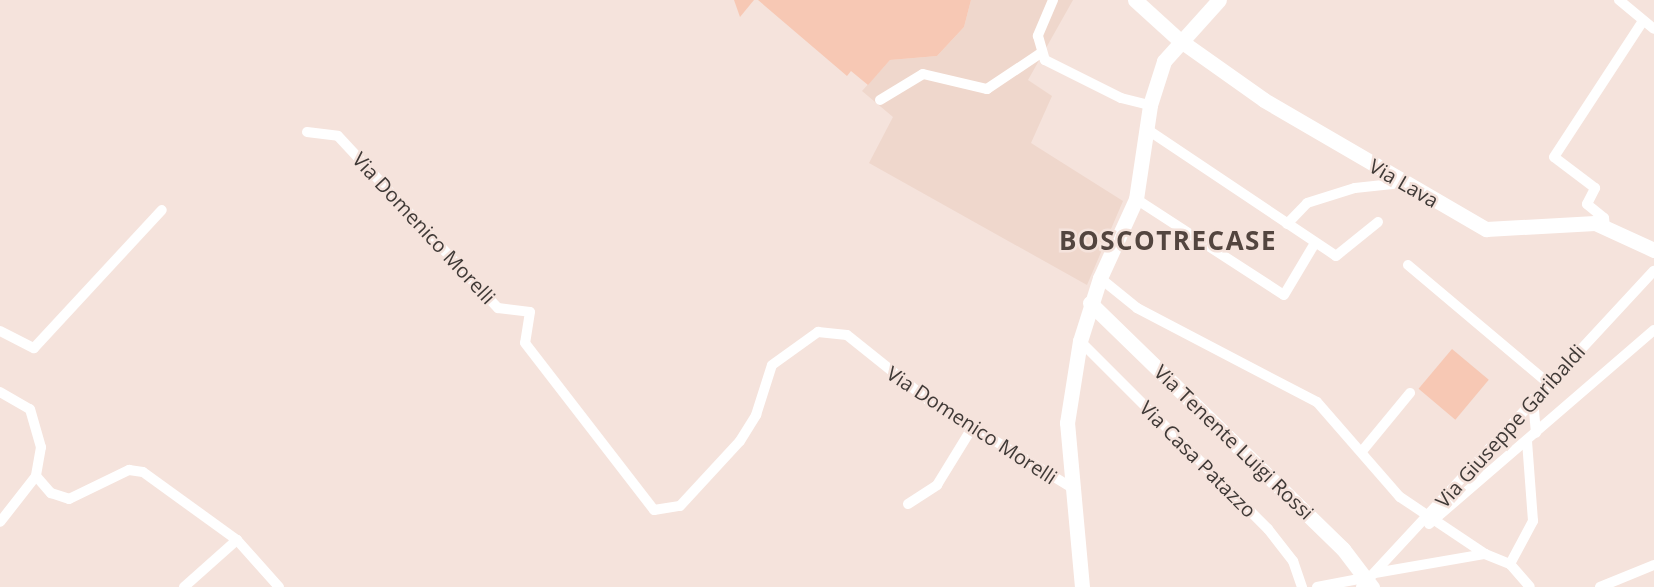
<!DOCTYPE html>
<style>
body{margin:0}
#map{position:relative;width:1654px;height:587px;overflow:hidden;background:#f5e3dc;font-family:"Open Sans",sans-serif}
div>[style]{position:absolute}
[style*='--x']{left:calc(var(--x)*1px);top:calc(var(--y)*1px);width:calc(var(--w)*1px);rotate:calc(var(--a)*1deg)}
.built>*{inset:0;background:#efd7cc}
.green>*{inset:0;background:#f7c8b4;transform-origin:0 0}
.street>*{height:10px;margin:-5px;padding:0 5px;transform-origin:5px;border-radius:5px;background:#fff}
.secondary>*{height:15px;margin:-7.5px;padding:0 7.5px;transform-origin:7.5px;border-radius:7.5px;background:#fff}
span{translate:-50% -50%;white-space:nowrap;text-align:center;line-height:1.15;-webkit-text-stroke:5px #f5e3dc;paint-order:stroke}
.street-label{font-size:20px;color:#3f3936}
.district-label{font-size:26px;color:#53453f;font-weight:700;letter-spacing:1.5px}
</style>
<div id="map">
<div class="built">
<i style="clip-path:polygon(971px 0,1073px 0,1028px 80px,1052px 96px,1031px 143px,1123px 201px,1087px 285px,869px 163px,893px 117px,862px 91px,890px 60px,937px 56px,964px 27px)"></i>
</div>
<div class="green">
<i style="clip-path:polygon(734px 0,754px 0,740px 17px)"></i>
<i style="clip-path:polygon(758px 0,971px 0,964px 27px,937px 56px,890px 60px,868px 85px,851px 71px,847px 76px)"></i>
<i style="left:1452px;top:349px;width:48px;height:52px;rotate:40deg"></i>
</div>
<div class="street">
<i style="--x:1053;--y:0;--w:39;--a:113"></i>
<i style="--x:1038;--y:36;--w:25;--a:74"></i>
<i style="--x:1045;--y:60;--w:85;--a:26.6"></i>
<i style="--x:1121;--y:98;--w:30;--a:14"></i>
<i style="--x:1619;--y:0;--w:45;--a:39.6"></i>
<i style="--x:880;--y:100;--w:50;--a:-31.2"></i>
<i style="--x:923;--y:74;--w:66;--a:13.2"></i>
<i style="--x:987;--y:89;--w:65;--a:-33.7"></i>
<i style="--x:1148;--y:130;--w:226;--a:33.8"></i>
<i style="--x:1336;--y:256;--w:54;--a:-39"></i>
<i style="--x:307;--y:132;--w:31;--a:7"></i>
<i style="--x:338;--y:136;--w:235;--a:47.1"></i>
<i style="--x:498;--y:308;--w:32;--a:7"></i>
<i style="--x:530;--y:312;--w:31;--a:99"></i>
<i style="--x:525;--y:343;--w:211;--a:52.3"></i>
<i style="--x:654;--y:510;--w:26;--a:-9"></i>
<i style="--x:680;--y:506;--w:88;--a:-47.3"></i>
<i style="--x:740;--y:441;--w:31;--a:-58"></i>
<i style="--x:756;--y:415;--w:52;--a:-72.3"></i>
<i style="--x:772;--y:365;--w:57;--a:-35.7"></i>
<i style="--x:818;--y:332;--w:29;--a:6"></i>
<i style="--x:847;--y:335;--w:104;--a:38.7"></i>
<i style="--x:928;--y:400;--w:171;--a:31.4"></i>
<i style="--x:1136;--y:199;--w:176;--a:33"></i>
<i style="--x:1284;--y:295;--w:61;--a:-59.2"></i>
<i style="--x:1287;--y:224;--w:29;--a:-46"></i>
<i style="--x:1307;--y:203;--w:50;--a:-17.4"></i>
<i style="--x:1355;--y:188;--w:47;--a:-6.1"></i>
<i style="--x:1605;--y:227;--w:9;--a:-96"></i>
<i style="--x:1604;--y:218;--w:22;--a:-141"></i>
<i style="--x:1587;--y:204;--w:18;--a:-63"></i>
<i style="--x:1595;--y:188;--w:51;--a:-142.9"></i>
<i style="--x:1554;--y:157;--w:163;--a:-56.8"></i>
<i style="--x:1408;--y:265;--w:183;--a:40.1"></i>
<i style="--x:1100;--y:278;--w:48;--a:39"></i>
<i style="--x:1137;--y:308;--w:203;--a:27.6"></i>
<i style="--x:1317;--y:402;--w:126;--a:48.9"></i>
<i style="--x:1400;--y:497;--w:102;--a:33.8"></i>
<i style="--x:0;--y:331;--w:38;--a:27"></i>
<i style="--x:34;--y:348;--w:188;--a:-47.2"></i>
<i style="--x:1080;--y:341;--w:266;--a:45"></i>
<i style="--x:1268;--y:529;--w:41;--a:52"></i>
<i style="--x:1293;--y:561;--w:28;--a:71"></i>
<i style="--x:0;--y:392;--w:34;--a:30"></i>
<i style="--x:30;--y:409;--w:40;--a:74"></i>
<i style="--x:41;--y:447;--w:29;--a:100"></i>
<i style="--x:36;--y:476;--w:58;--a:128"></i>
<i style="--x:1533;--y:399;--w:34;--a:85"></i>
<i style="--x:1363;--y:450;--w:74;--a:-50.5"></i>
<i style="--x:36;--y:476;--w:23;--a:49"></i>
<i style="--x:51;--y:493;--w:19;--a:18"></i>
<i style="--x:69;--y:499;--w:67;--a:-25.8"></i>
<i style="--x:129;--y:470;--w:14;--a:8"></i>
<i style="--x:143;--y:472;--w:116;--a:35.9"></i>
<i style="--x:237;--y:540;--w:63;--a:48.2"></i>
<i style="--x:908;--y:504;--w:35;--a:-33"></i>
<i style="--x:937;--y:485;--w:67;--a:-58.4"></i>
<i style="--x:1429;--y:524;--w:297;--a:-40.8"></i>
<i style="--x:1510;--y:564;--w:49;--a:-61.9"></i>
<i style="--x:1533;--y:521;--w:80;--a:-94.3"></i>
<i style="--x:1375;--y:573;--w:112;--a:-9.8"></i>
<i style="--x:1485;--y:554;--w:27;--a:22"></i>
<i style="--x:1510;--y:564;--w:30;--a:49"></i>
<i style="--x:184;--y:587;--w:71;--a:-41.6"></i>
<i style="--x:1317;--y:587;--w:48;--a:-10.8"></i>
<i style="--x:1361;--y:587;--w:431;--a:-47.2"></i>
<i style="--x:1600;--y:587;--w:58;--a:-22.2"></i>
</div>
<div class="secondary">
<i style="--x:1135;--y:0;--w:58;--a:42.2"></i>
<i style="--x:1178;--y:39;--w:105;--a:35.3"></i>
<i style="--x:1264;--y:100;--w:257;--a:30.2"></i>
<i style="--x:1486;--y:229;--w:109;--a:-3.2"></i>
<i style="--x:1595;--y:223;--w:65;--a:24.6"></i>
<i style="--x:1090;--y:303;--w:353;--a:44.2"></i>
<i style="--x:1343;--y:549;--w:48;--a:52.7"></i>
<i style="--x:1082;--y:587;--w:165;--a:-95.2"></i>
<i style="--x:1067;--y:423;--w:83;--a:-81"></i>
<i style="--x:1080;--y:341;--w:66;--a:-72.4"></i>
<i style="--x:1100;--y:278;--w:87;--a:-65.5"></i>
<i style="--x:1136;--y:199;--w:95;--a:-81.5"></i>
<i style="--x:1150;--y:105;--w:46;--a:-72.3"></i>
<i style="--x:1164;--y:61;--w:82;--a:-48"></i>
</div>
<div class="street-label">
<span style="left:1404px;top:183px;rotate:30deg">Via Lava</span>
<span style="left:424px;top:228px;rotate:47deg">Via Domenico Morelli</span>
<span style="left:972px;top:425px;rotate:33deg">Via Domenico Morelli</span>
<span style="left:1510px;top:426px;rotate:-48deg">Via Giuseppe Garibaldi</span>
<span style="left:1234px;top:442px;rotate:44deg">Via Tenente Luigi Rossi</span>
<span style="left:1198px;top:459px;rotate:45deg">Via Casa Patazzo</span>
</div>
<div class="district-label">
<span style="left:1168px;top:241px">BOSCOTRECASE</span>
</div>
</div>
